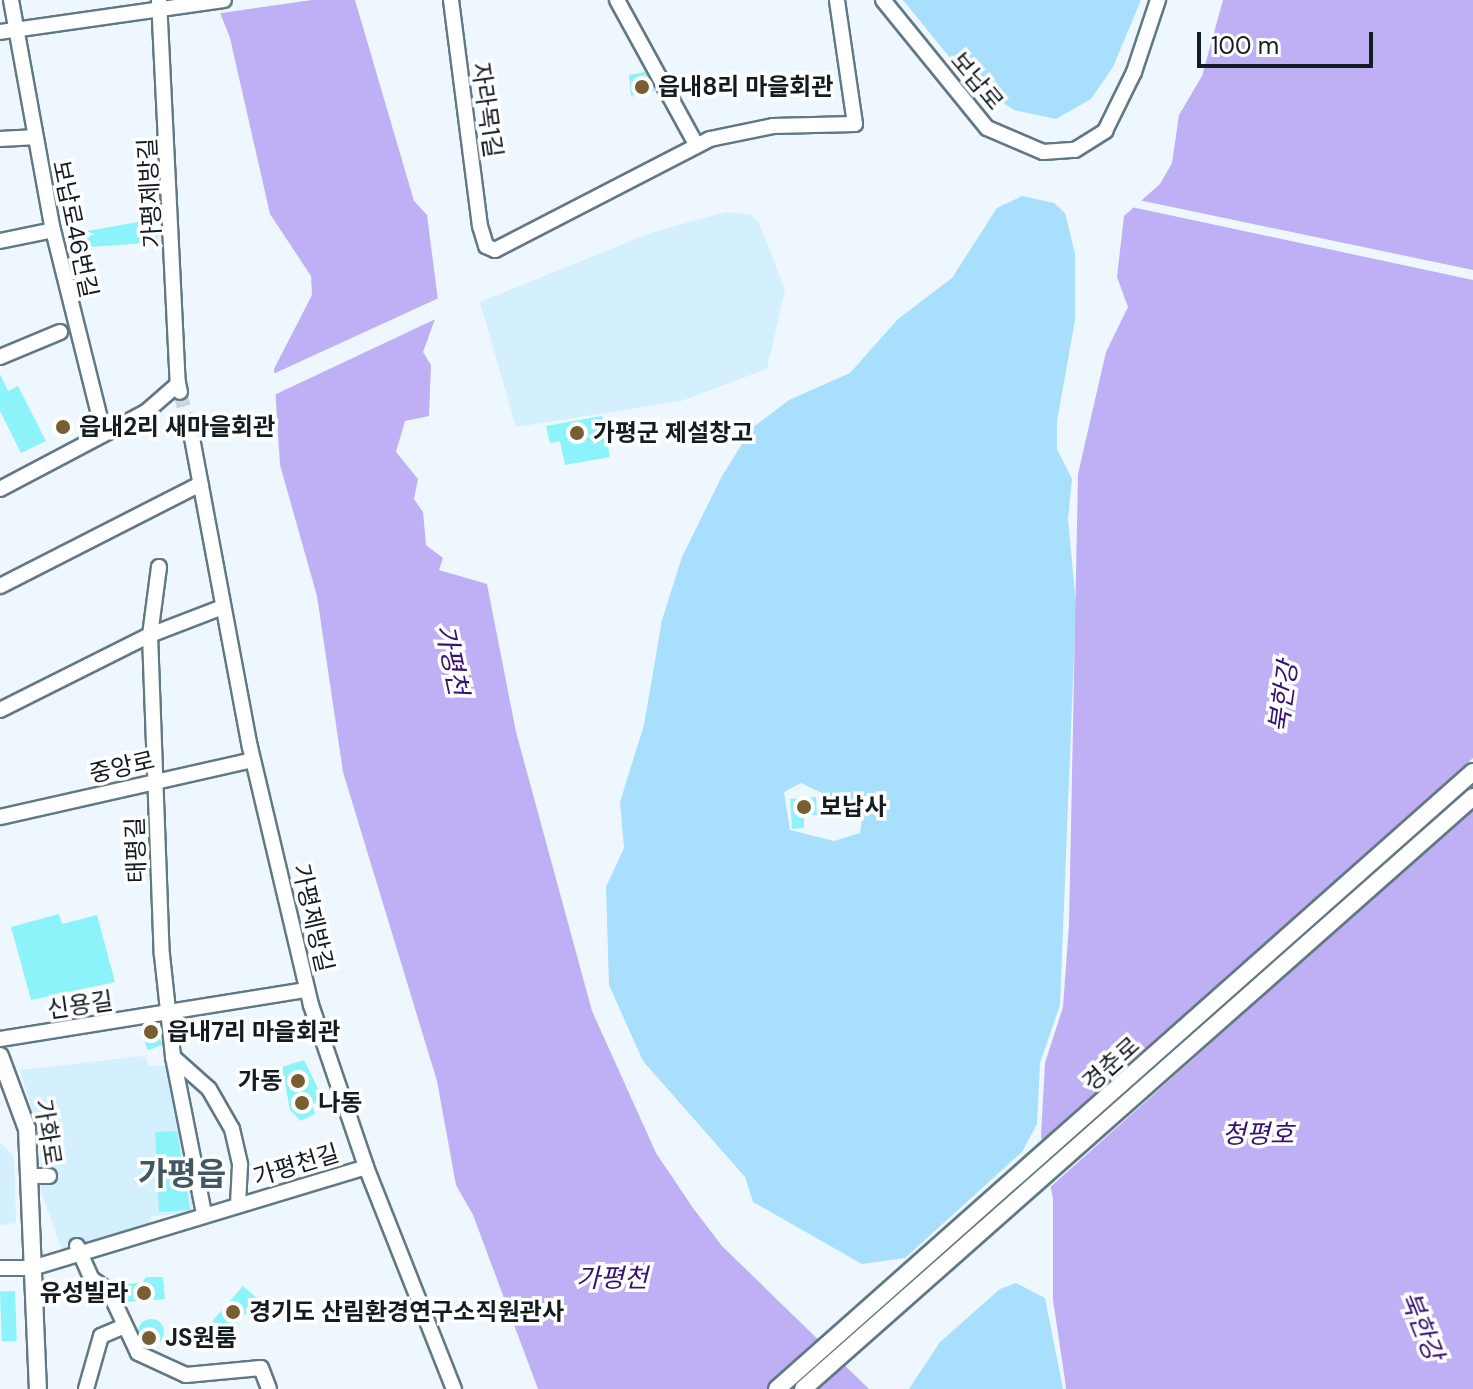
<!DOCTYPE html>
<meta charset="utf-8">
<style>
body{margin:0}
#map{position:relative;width:1473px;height:1389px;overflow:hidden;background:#edf7fd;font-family:"DM Sans","Noto Sans KR",sans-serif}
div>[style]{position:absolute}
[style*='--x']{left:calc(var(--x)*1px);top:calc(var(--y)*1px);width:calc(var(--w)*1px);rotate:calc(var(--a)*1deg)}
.built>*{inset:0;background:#d4effe}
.green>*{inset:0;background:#a7dffd}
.water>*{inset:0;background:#bfb0f5}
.pier>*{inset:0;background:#edf7fd}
.building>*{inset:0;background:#8cf3fb;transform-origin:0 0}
.round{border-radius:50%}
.minor-tunnel>*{height:14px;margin-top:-7px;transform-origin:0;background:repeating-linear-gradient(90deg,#ccd6dc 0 14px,transparent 0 21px)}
.roads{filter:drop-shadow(2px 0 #627885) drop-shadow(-2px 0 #627885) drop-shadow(0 2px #627885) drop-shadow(0 -2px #627885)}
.minor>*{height:14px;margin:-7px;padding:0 7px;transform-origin:7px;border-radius:7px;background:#fff}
.major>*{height:16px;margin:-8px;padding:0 8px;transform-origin:8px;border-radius:8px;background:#fff}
.dots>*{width:22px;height:22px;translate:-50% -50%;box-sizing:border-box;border:4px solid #fff;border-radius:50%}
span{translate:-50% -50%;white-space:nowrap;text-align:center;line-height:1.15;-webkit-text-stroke:7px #fff;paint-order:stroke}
.street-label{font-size:24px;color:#121c21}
.poi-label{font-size:24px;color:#121c21;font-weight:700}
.left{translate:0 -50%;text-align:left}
.right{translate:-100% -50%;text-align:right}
.water-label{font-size:26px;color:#391173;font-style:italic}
.district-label{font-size:32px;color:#415763;font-weight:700}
.scale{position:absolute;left:1197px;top:32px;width:176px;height:36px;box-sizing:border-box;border:4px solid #121c21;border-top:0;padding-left:10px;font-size:24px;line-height:28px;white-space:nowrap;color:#121c21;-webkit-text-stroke:6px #fff;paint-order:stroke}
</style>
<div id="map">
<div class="built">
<i style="clip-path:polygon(726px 212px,751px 215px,759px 223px,785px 290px,767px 369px,681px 401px,516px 427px,480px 302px,653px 232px)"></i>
<i style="clip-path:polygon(144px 1056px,150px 1066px,165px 1066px,187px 1124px,193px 1213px,151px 1216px,150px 1223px,62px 1250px,41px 1192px,40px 1138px,20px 1070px)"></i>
<i style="clip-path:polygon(0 1142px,14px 1156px,16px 1223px,0 1225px)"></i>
</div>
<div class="green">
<i style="clip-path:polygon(903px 0,1141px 0,1113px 67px,1091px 99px,1056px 119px,1014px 110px,995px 97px,960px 70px)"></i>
<i style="clip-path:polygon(evenodd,1022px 196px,1054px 203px,1065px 213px,1075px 254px,1075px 320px,1057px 421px,1057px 449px,1072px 479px,1068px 519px,1076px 604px,1060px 1005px,1040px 1063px,1037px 1124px,1022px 1152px,905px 1258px,862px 1264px,753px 1202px,745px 1177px,643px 1061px,609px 985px,606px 887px,624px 848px,620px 802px,644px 725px,662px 620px,682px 557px,722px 476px,752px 428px,789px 400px,850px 373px,898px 319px,952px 278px,997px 208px,1022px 196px,801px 783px,851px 807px,862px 820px,860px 833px,834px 841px,790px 830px,784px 792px,801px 783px)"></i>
<i style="clip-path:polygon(1016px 1283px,1045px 1298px,1063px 1389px,909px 1389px,940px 1342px,1000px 1289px)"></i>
</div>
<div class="water">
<i style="clip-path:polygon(215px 0,355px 0,414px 201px,427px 215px,439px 308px,423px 352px,431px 365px,429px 416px,405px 421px,396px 452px,418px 479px,414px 499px,423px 512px,426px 545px,443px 558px,439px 570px,487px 584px,516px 732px,592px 1011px,656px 1153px,693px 1208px,722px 1246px,869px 1389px,538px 1389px,473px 1215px,456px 1185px,437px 1081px,343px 772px,317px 596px,280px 465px,274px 369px,312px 295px,311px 276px,270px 214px,230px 38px)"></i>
<i style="clip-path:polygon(1223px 0,1473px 0,1473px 1389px,1066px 1389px,1065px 1380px,1053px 1300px,1053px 1199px,1041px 1136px,1045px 1063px,1063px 1007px,1069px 925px,1078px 474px,1106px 352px,1128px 307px,1117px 277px,1124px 216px,1160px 184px,1172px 163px,1179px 115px,1202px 76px)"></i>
</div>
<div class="pier">
<i style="clip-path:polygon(211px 0,312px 0,215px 14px)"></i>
<i style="clip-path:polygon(1134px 199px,1473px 270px,1473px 280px,1127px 206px)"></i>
<i style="clip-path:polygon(441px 297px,442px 316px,272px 396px,271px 375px)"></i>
<i style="clip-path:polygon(1473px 758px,1473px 808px,1047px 1190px,1037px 1146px)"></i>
</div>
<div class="building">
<i style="clip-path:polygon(645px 72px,655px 91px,631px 96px,629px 75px)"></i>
<i style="clip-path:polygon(155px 219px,159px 242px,76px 248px,76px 233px)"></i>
<i style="clip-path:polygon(0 374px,8px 391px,18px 386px,46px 441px,21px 453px,0 411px)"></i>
<i style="clip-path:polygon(602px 416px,610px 457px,565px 465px,560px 441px,550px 443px,546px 426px)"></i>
<i style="clip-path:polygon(816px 797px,817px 815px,804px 815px,804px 828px,792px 829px,790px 799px)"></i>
<i style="clip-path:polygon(59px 914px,62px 924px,97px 915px,115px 982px,31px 1000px,11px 927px)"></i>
<i style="clip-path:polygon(157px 1024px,162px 1045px,148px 1050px,139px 1028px)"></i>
<i style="clip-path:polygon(304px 1060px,322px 1097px,312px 1105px,315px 1114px,301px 1121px,290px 1110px,282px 1067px)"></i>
<i style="clip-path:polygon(177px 1131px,190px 1210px,159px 1212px,155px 1132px)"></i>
<i style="clip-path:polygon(146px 1277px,163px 1277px,165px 1299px,127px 1302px,125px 1284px,142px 1283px)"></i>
<i style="left:243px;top:1286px;width:20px;height:54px;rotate:41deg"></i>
<i style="left:15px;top:1291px;width:50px;height:15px;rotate:88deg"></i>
<i class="round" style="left:138px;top:1319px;width:26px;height:26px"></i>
</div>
<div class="minor-tunnel">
<i style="--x:180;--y:393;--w:47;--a:75.1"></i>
</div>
<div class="roads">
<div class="minor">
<i style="--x:11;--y:0;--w:234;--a:79.7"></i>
<i style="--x:53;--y:230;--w:210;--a:76"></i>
<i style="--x:159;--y:0;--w:384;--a:87.2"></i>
<i style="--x:451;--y:0;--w:228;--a:82.7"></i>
<i style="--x:480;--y:226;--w:21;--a:73"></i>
<i style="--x:486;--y:246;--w:10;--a:24"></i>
<i style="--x:495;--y:250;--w:242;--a:-27.3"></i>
<i style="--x:710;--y:139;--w:64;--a:-11.7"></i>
<i style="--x:773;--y:126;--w:82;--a:-1.4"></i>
<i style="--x:855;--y:124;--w:125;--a:-98.3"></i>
<i style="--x:617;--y:0;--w:164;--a:61.3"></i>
<i style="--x:883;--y:0;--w:165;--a:50.9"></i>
<i style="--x:987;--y:128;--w:61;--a:23.2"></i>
<i style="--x:1043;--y:152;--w:32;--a:-4"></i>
<i style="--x:1075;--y:150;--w:36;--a:-32"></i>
<i style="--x:1105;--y:131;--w:66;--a:-63.8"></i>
<i style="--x:1134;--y:72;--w:76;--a:-71.6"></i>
<i style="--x:0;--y:32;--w:226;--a:-8.1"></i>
<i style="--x:0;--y:139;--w:33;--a:-3"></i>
<i style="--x:0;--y:241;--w:54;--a:-11.7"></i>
<i style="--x:0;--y:357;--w:65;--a:-22.6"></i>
<i style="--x:192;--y:438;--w:314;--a:79.4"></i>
<i style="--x:250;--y:747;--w:265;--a:76.7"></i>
<i style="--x:311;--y:1005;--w:171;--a:71.2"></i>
<i style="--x:366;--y:1167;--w:239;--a:68.4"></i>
<i style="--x:0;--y:489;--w:165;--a:-27.8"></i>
<i style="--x:146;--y:412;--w:43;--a:-41.2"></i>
<i style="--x:178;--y:384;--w:8;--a:76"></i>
<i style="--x:159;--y:567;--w:69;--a:97.5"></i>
<i style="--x:150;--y:635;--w:320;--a:87.9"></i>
<i style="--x:162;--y:955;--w:103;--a:83.8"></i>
<i style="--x:173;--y:1057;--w:160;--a:78.8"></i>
<i style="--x:0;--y:586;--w:225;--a:-27"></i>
<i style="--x:0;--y:710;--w:168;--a:-26.6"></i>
<i style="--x:150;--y:635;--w:78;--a:-21"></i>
<i style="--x:0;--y:817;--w:259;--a:-12.7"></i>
<i style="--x:0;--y:1039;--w:311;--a:-9.1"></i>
<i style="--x:173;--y:1057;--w:48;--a:41.6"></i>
<i style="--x:209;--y:1089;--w:46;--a:60.1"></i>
<i style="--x:232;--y:1129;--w:37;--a:77"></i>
<i style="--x:240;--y:1165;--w:40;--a:92.9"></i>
<i style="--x:31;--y:1176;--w:18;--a:0"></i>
<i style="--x:77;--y:1246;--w:36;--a:66"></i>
<i style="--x:92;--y:1279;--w:21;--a:35"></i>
<i style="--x:109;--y:1291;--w:68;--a:64.9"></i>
<i style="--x:138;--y:1353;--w:53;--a:24.6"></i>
<i style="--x:186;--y:1375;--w:75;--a:-5.3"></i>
<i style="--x:261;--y:1368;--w:22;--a:69"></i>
<i style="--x:0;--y:1268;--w:32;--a:0"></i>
<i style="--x:32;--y:1268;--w:349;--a:-16.8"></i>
<i style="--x:86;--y:1389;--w:55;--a:-74.2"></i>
<i style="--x:101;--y:1336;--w:23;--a:-23"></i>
</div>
<div class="major">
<i style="--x:0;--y:1056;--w:78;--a:69.7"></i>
<i style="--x:27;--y:1129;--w:260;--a:87.6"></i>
<i style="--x:777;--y:1389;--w:930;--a:-41.56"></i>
<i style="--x:803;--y:1389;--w:894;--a:-41.46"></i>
</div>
</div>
<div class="dots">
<i style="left:642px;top:87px;background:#785e30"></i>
<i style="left:63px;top:427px;background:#785e30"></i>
<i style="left:577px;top:433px;background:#785e30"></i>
<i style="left:804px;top:807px;background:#785e30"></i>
<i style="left:151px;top:1032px;background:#785e30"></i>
<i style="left:298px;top:1081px;background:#785e30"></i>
<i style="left:302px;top:1103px;background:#785e30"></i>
<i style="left:144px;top:1293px;background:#785e30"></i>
<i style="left:233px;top:1312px;background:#785e30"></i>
<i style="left:149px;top:1338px;background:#785e30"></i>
</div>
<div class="street-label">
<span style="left:977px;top:81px;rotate:50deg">보납로</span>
<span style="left:487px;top:110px;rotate:82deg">자라목1길</span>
<span style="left:150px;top:193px;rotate:-93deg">가평제방길</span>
<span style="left:75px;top:229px;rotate:78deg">보납로46번길</span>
<span style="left:122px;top:767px;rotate:-13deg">중앙로</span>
<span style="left:136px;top:850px;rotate:-92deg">태평길</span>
<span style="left:313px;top:918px;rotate:77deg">가평제방길</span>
<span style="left:80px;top:1005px;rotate:-8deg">신용길</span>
<span style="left:1111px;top:1064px;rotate:-42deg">경춘로</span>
<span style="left:48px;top:1132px;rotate:81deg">가화로</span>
<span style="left:296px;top:1165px;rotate:-17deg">가평천길</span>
</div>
<div class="poi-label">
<span class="left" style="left:658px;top:87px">읍내8리 마을회관</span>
<span class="left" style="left:79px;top:427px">읍내2리 새마을회관</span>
<span class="left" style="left:593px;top:433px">가평군 제설창고</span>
<span class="left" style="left:820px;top:807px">보납사</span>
<span class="left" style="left:167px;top:1032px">읍내7리 마을회관</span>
<span class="right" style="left:282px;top:1081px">가동</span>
<span class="left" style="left:318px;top:1103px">나동</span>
<span class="right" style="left:128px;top:1293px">유성빌라</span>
<span class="left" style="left:249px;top:1312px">경기도 산림환경연구소직원관사</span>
<span class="left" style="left:165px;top:1338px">JS원룸</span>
</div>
<div class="water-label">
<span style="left:451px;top:660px;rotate:78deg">가평천</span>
<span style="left:1284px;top:697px;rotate:-82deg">북한강</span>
<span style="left:1258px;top:1135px">청평호</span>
<span style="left:612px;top:1279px">가평천</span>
<span style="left:1421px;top:1326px;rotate:68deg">북한강</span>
</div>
<div class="district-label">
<span style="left:182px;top:1174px">가평읍</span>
</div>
<div class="scale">100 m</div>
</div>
